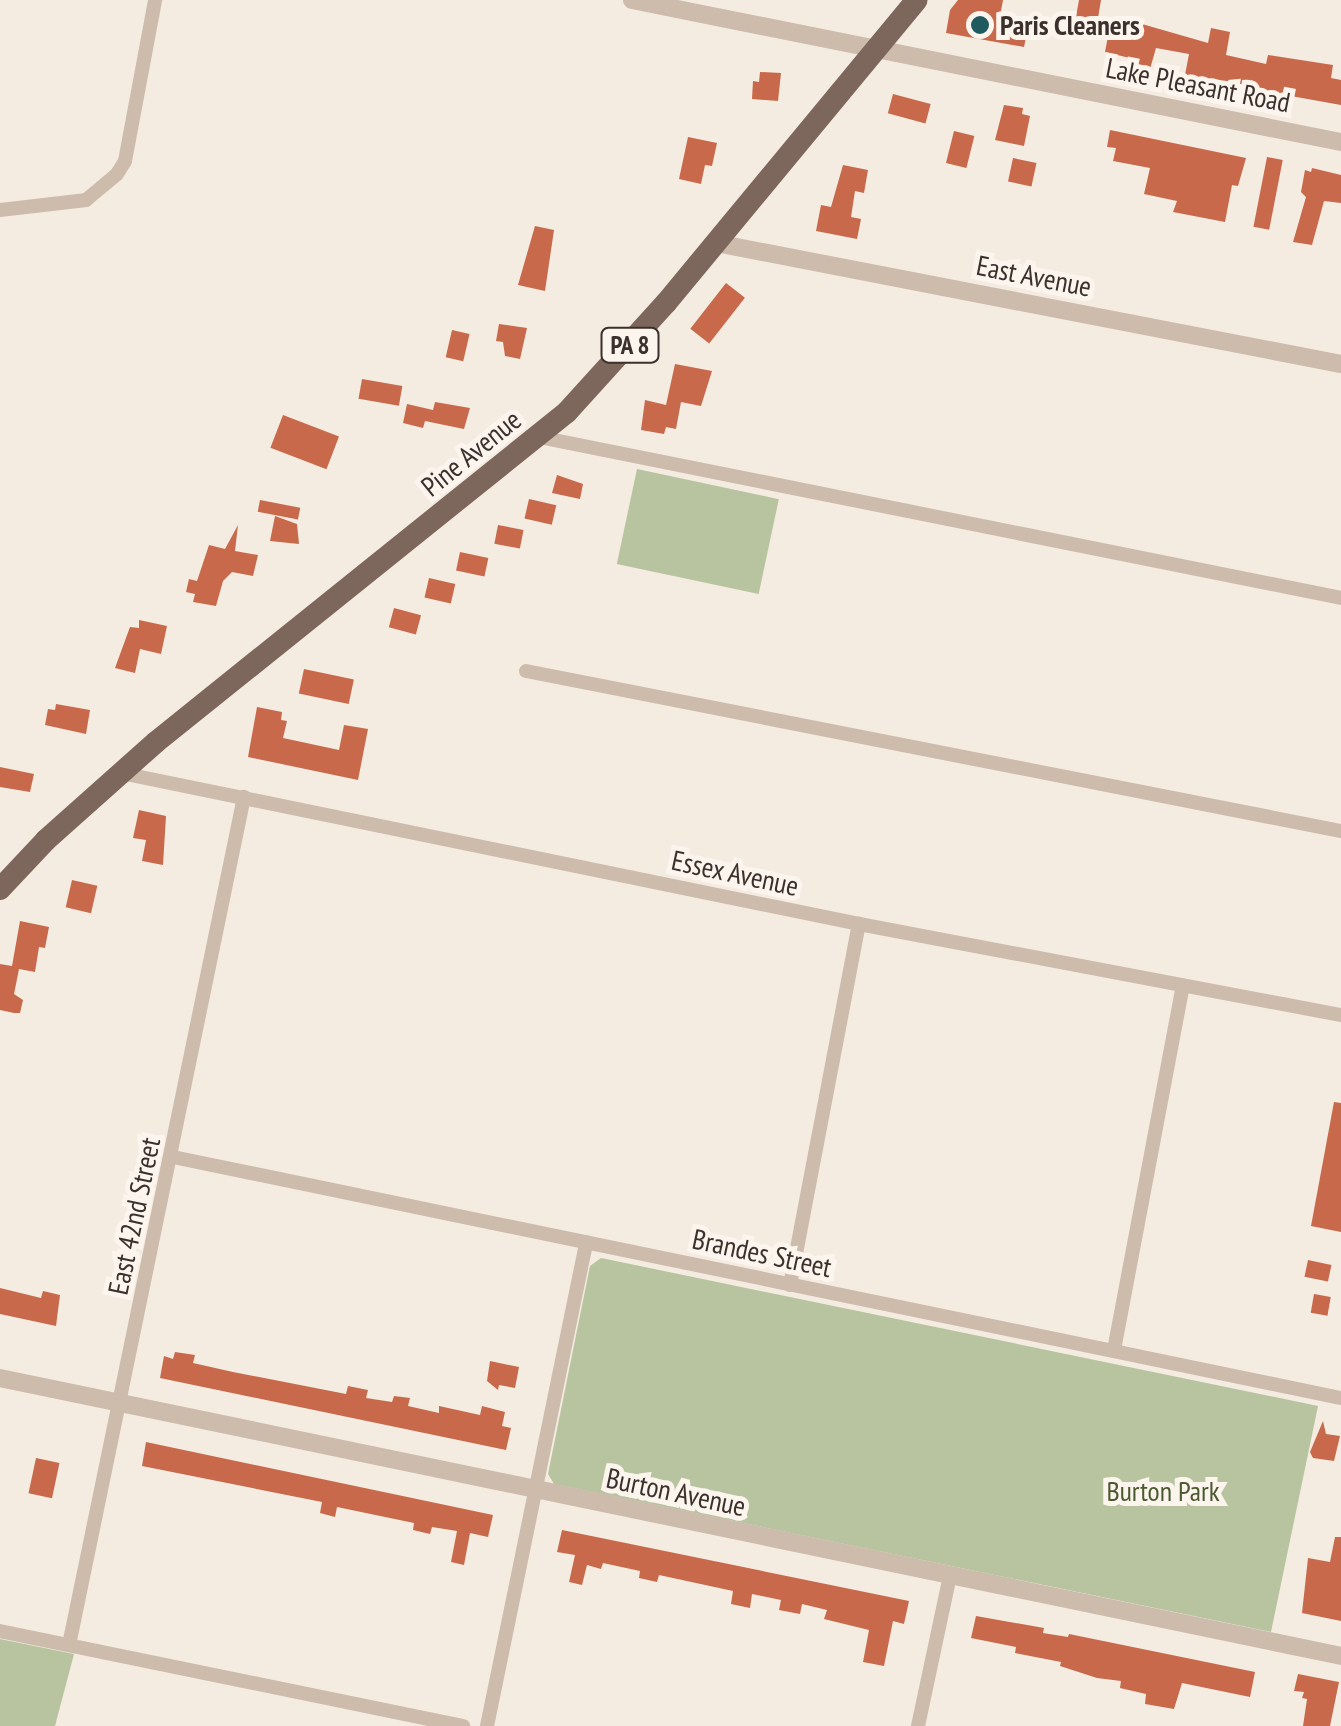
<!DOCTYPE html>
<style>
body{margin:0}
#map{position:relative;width:1341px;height:1726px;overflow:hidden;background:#f4ebe1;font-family:"PT Sans Narrow",sans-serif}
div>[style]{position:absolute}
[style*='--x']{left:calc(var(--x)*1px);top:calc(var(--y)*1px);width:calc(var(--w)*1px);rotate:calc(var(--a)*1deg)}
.green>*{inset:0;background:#b8c4a0;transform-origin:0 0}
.building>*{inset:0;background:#c8694b;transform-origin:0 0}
.minor>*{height:14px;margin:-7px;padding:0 7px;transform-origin:7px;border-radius:7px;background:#cdbbac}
.tertiary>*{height:18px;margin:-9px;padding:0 9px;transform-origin:9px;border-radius:9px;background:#cdbbac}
.primary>*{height:22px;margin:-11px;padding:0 11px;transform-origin:11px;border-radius:11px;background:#7d675c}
.dots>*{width:28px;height:28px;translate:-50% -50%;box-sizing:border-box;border:5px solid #fbf5ee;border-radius:50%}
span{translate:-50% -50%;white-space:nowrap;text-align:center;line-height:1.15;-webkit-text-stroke:10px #fbf5ee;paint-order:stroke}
.shield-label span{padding:2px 8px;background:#fbf5ee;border:2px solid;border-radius:8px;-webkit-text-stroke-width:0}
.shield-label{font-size:25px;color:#3b302b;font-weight:700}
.poi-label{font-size:28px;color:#3b302b;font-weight:700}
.left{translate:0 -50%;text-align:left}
.street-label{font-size:28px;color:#3b302b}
.park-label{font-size:28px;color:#4a5a2e}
</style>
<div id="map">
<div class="green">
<i style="left:637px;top:469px;width:145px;height:97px;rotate:12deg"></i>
<i style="clip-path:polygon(601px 1258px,1318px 1406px,1271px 1632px,554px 1484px,548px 1474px,590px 1266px)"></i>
<i style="clip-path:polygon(0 1639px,74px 1654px,55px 1726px,0 1726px)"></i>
</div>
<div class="building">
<i style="clip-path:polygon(958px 0,1003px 0,999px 22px,1028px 28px,1024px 47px,946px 33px,950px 10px)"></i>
<i style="clip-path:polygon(1079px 0,1101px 0,1096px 30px,1075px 22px)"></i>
<i style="clip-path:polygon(1142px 24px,1208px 43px,1211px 28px,1230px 32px,1226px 55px,1266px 64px,1268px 55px,1333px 65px,1331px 78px,1341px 80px,1341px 105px,1195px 79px,1185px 75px,1189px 54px,1156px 48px,1150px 69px,1135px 65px,1134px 59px,1105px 52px,1109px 31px,1139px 38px)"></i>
<i style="clip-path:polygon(760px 72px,781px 73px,778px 101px,752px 99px,753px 81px,759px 82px)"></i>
<i style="left:893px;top:94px;width:39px;height:20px;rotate:15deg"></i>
<i style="clip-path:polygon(1004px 105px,1023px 108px,1022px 114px,1030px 116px,1024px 146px,995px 140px)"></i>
<i style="clip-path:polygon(1110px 130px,1246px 158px,1238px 186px,1232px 185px,1225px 222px,1173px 212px,1177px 201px,1144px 194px,1150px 168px,1113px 161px,1116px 148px,1107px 147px)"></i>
<i style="left:954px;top:131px;width:21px;height:33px;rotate:14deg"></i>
<i style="clip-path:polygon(688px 137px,717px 143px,712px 166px,705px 165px,701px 184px,679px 179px)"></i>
<i style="left:1267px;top:157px;width:16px;height:71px;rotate:11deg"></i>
<i style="left:1013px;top:158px;width:24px;height:24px;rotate:12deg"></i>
<i style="clip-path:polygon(843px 165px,868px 170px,864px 193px,855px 191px,851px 217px,861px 219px,857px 239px,816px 231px,821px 205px,831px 207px)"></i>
<i style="clip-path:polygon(1312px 168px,1341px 175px,1341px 203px,1324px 201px,1312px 245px,1293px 242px,1306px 197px,1301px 192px,1305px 170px,1311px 172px)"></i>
<i style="clip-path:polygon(535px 226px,554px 230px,545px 291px,518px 285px)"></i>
<i style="left:726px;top:283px;width:24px;height:58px;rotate:38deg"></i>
<i style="clip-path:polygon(499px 324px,527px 328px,520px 359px,505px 356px,503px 342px,496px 341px)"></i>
<i style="left:452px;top:330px;width:18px;height:28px;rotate:13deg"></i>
<i style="clip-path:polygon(675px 364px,712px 371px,701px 406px,681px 402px,676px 429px,666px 427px,664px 434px,641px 430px,645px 400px,666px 405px)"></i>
<i style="left:362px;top:379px;width:41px;height:20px;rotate:10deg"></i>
<i style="clip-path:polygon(435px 402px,470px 408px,464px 429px,425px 421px,423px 428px,403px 423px,407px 404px,433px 410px)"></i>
<i style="left:283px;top:415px;width:60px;height:35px;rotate:21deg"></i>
<i style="clip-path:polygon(557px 475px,583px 484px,580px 499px,552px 493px)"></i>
<i style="left:529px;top:499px;width:28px;height:20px;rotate:13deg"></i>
<i style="left:260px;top:500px;width:41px;height:12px;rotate:11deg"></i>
<i style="clip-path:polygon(275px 516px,297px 524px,299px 544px,270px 541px)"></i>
<i style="clip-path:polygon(238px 525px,235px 551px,258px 555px,253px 576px,232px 572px,223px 581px,216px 606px,193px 602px,195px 594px,186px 592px,189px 579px,197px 581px,209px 545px,225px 549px)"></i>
<i style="left:498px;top:525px;width:26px;height:19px;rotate:11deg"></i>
<i style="left:460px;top:552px;width:29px;height:19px;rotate:12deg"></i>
<i style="left:429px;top:578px;width:27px;height:20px;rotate:13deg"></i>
<i style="left:394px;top:608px;width:28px;height:20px;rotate:15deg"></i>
<i style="clip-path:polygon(139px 620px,167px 626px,161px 654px,140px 649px,135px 673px,115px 668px,130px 627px,139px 628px)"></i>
<i style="left:304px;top:669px;width:51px;height:25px;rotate:12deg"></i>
<i style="clip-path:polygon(56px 704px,90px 710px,86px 734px,45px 725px,48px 709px,55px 710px)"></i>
<i style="clip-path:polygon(257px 707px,282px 712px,281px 720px,287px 721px,283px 738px,339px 750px,344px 725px,368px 729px,358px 780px,248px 757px)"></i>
<i style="clip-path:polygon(0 767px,34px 774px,30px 792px,0 787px)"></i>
<i style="clip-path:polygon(139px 810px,166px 816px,163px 865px,142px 861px,146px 840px,133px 838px)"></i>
<i style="left:72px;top:880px;width:26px;height:28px;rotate:13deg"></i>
<i style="clip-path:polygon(20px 921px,49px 927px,45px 948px,39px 947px,35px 972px,19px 969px,14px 994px,23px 1000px,20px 1013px,14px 1013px,0 1010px,0 964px,12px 966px)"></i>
<i style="clip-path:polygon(1334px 1102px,1341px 1103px,1341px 1232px,1311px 1226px)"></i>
<i style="left:1308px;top:1260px;width:24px;height:17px;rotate:12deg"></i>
<i style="clip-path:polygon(0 1288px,41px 1298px,43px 1291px,60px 1295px,56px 1326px,0 1314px)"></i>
<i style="left:1314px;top:1294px;width:17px;height:19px;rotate:10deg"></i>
<i style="clip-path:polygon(175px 1352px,195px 1355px,193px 1363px,233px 1372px,346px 1394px,348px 1386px,368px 1390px,366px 1398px,392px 1402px,394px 1396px,410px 1398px,408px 1406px,439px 1413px,439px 1406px,480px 1415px,482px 1406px,505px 1412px,502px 1426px,511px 1428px,506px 1450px,160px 1378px,164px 1356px,173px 1359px)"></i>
<i style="clip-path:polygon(490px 1361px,519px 1367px,515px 1388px,499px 1385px,498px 1390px,487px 1381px)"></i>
<i style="clip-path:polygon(1323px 1421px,1326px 1434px,1340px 1436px,1334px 1461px,1313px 1458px,1310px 1452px)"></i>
<i style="clip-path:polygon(146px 1442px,493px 1515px,488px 1537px,470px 1533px,464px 1565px,451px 1562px,457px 1531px,432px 1527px,430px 1534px,413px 1530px,414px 1523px,337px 1507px,335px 1517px,320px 1513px,322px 1502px,142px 1466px)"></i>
<i style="left:36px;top:1458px;width:24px;height:36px;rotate:12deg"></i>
<i style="clip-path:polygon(562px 1530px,909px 1601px,904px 1624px,893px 1621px,884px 1666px,863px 1662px,869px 1630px,824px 1619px,827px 1610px,802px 1604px,800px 1614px,779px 1610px,781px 1600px,752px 1594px,750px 1608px,731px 1604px,733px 1591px,659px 1575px,657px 1582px,639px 1578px,640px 1571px,603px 1563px,601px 1569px,587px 1565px,582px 1585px,569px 1582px,575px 1555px,557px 1552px)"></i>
<i style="clip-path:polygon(1335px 1537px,1341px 1537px,1341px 1621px,1302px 1613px,1308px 1558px,1330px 1562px)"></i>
<i style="clip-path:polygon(976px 1616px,1044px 1628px,1043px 1633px,1068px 1637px,1069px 1634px,1255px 1672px,1250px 1697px,1182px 1683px,1174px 1709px,1145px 1704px,1146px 1694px,1120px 1688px,1121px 1681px,1097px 1678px,1060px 1666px,1061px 1662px,1015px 1653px,1016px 1647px,971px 1638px)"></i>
<i style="clip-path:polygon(1298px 1674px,1339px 1682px,1330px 1726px,1303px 1726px,1307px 1699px,1302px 1698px,1304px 1692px,1294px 1691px)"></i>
</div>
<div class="minor">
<i style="--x:0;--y:210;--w:87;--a:-6.6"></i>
<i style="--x:86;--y:200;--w:40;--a:-40"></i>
<i style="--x:117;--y:174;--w:15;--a:-58"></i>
<i style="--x:125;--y:161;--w:164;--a:-79.4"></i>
<i style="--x:539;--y:437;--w:818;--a:11.35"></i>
<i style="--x:526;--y:671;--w:831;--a:11.11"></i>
<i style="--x:121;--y:773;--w:753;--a:11.56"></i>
<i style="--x:859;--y:924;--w:491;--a:10.7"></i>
<i style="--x:173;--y:1157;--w:1193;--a:11.66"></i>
<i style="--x:790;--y:1285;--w:368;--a:-79.2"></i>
<i style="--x:1114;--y:1350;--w:371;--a:-79.3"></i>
<i style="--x:0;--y:1631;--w:473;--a:11.6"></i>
<i style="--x:69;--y:1645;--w:866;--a:-78.34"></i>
<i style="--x:487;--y:1726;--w:494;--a:-78.4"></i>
<i style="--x:918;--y:1726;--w:153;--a:-78"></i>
</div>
<div class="tertiary">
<i style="--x:632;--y:0;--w:723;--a:11.33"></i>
<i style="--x:716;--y:243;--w:637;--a:10.96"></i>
<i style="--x:0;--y:1378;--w:1370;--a:11.71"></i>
</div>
<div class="primary">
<i style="--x:0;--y:889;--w:67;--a:-46.8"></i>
<i style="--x:46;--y:840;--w:147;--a:-41.7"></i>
<i style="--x:156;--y:742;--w:527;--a:-38.76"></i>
<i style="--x:567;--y:412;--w:147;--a:-47.8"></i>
<i style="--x:666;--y:303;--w:393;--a:-50.4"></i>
</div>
<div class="dots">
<i style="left:980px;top:25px;background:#1f5a5e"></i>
</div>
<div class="shield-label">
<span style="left:630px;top:345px">PA 8</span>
</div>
<div class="poi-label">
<span class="left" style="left:1000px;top:25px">Paris Cleaners</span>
</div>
<div class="street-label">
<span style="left:1198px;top:85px;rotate:11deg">Lake Pleasant Road</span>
<span style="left:1034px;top:276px;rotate:11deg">East Avenue</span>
<span style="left:471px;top:453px;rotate:-39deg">Pine Avenue</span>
<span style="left:735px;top:873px;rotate:12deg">Essex Avenue</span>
<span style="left:134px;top:1216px;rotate:-78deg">East 42nd Street</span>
<span style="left:762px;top:1253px;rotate:12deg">Brandes Street</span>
<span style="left:676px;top:1492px;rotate:12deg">Burton Avenue</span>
</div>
<div class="park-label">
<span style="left:1163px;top:1491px">Burton Park</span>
</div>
</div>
